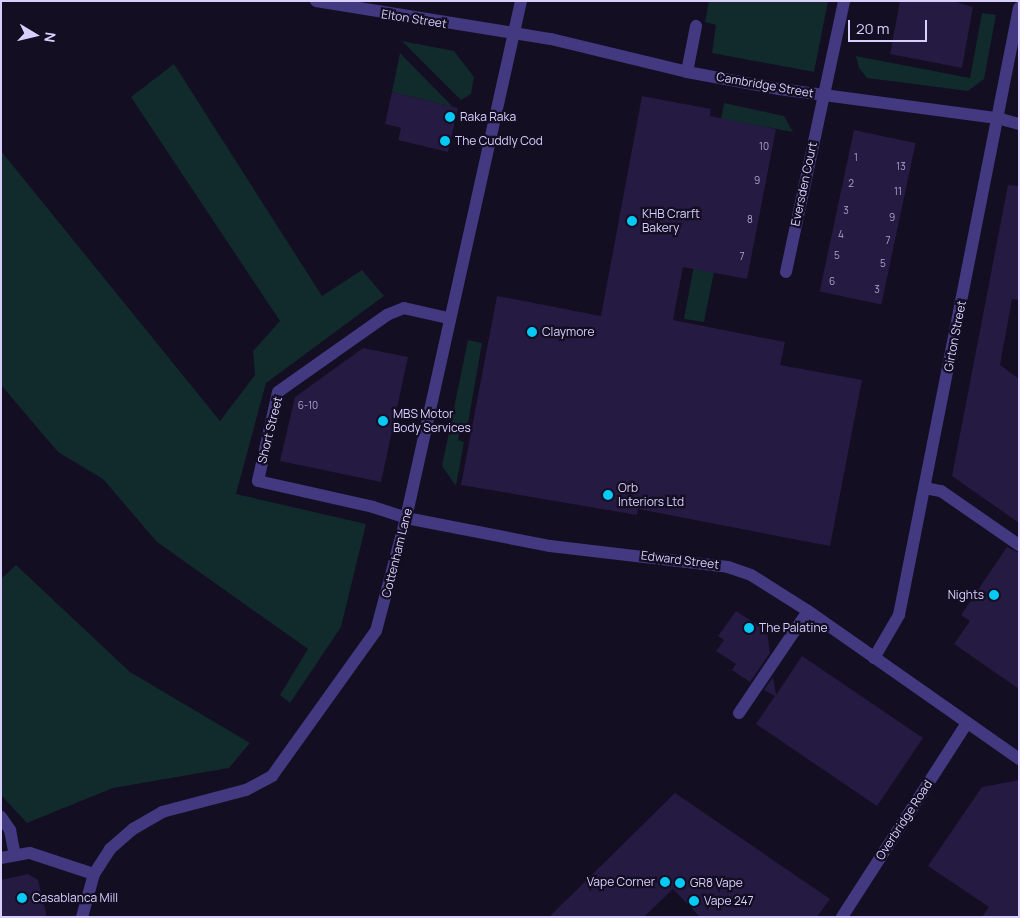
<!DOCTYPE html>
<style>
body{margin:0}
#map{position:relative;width:1020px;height:918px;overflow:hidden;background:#130e22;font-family:Manrope,sans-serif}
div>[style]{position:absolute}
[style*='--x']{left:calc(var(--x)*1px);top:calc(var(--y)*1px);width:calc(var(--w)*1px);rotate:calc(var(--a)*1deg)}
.green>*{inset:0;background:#112a2b}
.building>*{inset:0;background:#251a42;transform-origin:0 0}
.minor>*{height:12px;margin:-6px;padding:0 6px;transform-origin:6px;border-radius:6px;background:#423980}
.dots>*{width:14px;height:14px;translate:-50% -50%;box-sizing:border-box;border:2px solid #130e22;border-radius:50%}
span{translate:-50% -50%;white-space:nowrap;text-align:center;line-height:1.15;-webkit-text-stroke:4.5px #130e22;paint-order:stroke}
.number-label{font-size:10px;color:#aba2cf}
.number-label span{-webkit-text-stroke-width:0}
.street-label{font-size:12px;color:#d8cffe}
.poi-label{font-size:12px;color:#d8cffe}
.left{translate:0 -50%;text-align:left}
.right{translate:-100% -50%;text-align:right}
.frame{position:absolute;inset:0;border:2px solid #d8cffe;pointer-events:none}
.north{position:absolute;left:10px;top:10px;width:50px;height:50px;-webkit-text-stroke:4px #130e22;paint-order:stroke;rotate:99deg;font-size:14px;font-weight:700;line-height:20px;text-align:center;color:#d8cffe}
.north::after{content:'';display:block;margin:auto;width:18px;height:22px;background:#d8cffe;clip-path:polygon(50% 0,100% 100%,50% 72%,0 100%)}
.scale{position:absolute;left:848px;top:20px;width:79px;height:22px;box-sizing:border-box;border:2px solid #d8cffe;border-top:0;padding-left:6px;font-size:15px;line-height:18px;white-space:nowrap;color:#d8cffe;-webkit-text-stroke:4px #130e22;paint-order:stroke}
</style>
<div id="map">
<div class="green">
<i style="clip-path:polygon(709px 1px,828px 1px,814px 72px,712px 53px,716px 25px,705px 22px)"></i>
<i style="clip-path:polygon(982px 13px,996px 15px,984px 79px,968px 91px,867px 78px,859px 68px,856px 56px,970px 78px)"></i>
<i style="clip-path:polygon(402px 41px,454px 51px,474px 77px,471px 94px,461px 100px)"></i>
<i style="clip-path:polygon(400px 53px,453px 107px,392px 92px)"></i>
<i style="clip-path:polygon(174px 64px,322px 296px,362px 270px,384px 296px,266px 383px,236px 494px,366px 524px,341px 627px,290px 703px,280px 695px,308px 649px,157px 542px,103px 479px,58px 452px,1px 385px,1px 151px,220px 421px,255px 375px,253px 351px,280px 321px,131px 97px)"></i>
<i style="clip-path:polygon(724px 103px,784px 116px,793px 132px,744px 123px,704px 322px,684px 319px)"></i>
<i style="clip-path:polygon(468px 340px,482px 343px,467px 429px,460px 428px,458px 440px,464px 442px,456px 486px,442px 466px)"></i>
<i style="clip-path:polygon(16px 565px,130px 672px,250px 743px,229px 768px,113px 788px,27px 823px,1px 795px,1px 579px)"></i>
</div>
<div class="building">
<i style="clip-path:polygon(900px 1px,952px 1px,973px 7px,962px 68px,890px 54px)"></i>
<i style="clip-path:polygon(392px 92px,458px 108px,448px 152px,398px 140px,401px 128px,385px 124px)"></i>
<i style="clip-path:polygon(642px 96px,711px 109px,710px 116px,776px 129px,747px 279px,683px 267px,673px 320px,785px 342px,780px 365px,862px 380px,830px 546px,638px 509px,637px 515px,461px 485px,497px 296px,601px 316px)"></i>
<i style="left:854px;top:130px;width:63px;height:165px;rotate:12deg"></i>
<i style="clip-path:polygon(1008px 185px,1019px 186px,1019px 300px,1012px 299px,1000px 365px,1019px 379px,1019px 523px,952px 476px)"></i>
<i style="clip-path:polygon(363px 348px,408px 357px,381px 482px,280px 461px,295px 397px)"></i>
<i style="clip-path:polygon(1007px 547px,1019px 553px,1019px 689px,954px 644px,970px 621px,961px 615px)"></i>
<i style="clip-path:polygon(736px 611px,767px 631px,770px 653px,750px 682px,732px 670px,736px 664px,716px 651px,724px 640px,718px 636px)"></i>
<i style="clip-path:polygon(802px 656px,923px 738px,877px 806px,756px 724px,775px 696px,764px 690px,773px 677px,776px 695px)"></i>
<i style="clip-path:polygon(1019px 780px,1019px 917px,982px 917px,989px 907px,928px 866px,982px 787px)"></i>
<i style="clip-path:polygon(675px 793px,830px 899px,817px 917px,700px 917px,673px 889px,644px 917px,549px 917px)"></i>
<i style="clip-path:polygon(28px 874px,38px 880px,47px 917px,1px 917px,1px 880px)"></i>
</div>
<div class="minor">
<i style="--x:316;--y:1;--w:238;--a:9.2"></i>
<i style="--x:551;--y:39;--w:140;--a:13.6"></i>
<i style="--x:687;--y:72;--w:94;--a:10.5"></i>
<i style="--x:779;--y:89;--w:220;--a:7.6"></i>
<i style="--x:997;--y:118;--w:23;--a:15"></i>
<i style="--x:687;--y:72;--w:47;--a:-78.9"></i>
<i style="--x:786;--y:272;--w:277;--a:-77.9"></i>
<i style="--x:448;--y:318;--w:45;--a:-167.2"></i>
<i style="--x:404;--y:308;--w:18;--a:158"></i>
<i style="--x:387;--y:315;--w:133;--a:144.8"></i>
<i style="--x:278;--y:392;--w:91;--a:102.7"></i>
<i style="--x:258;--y:481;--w:118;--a:12.7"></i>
<i style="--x:373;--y:507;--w:35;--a:18"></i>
<i style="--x:406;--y:518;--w:147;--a:11"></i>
<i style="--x:550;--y:546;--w:179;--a:6.7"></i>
<i style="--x:728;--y:567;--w:24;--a:19"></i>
<i style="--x:751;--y:575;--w:67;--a:32.3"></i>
<i style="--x:808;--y:611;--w:258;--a:35"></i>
<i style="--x:925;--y:488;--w:16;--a:11"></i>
<i style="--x:941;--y:491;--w:95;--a:34.7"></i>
<i style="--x:874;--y:658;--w:50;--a:-59.8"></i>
<i style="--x:899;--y:615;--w:619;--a:-78.82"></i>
<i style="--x:739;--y:713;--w:123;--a:-55.9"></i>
<i style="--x:1;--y:817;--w:16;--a:55"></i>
<i style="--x:10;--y:830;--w:25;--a:79"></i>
<i style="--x:1;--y:858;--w:29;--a:-10"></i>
<i style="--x:30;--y:853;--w:67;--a:18.2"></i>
<i style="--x:82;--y:917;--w:45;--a:-74.4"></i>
<i style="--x:94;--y:874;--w:30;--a:-57"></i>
<i style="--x:110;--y:849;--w:30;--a:-41"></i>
<i style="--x:133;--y:829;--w:34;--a:-30"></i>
<i style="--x:162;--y:812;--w:87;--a:-14.7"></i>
<i style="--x:246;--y:790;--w:30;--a:-28"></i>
<i style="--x:272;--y:776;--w:178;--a:-54.4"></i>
<i style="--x:376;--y:631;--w:117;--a:-75.1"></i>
<i style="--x:406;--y:518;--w:530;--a:-77.46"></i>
<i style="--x:842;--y:917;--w:231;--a:-57.2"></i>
</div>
<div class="dots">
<i style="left:450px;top:117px;background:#04caf5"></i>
<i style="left:445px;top:141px;background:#04caf5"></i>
<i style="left:632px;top:221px;background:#04caf5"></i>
<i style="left:532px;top:332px;background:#04caf5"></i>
<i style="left:383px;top:421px;background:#04caf5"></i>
<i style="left:608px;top:495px;background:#04caf5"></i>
<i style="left:994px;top:595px;background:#04caf5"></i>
<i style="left:749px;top:628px;background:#04caf5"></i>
<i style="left:665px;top:882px;background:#04caf5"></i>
<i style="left:680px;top:883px;background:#04caf5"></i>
<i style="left:22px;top:898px;background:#04caf5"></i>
<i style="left:694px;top:901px;background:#04caf5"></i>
</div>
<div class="number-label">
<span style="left:764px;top:147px">10</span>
<span style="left:856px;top:158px">1</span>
<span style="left:901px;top:167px">13</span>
<span style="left:757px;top:181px">9</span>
<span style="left:851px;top:184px">2</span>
<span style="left:898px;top:192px">11</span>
<span style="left:846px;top:211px">3</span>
<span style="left:892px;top:218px">9</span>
<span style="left:750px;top:220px">8</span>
<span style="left:841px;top:235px">4</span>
<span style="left:888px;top:241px">7</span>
<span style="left:837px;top:256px">5</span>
<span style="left:742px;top:257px">7</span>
<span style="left:883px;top:264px">5</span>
<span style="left:832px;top:282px">6</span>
<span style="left:877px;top:290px">3</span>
<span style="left:308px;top:406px">6-10</span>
</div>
<div class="street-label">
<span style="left:414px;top:19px;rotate:9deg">Elton Street</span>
<span style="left:765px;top:85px;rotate:10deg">Cambridge Street</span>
<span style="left:804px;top:184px;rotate:-78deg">Eversden Court</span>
<span style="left:955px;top:336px;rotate:-79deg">Girton Street</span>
<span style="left:270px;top:430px;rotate:-76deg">Short Street</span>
<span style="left:397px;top:553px;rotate:-76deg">Cottenham Lane</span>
<span style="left:680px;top:560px;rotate:7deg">Edward Street</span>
<span style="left:904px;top:820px;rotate:-57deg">Overbridge Road</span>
</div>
<div class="poi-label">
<span class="left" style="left:460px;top:117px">Raka Raka</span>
<span class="left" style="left:455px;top:141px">The Cuddly Cod</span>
<span class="left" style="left:642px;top:221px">KHB Crarft<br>Bakery</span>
<span class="left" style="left:542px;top:332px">Claymore</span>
<span class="left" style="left:393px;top:421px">MBS Motor<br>Body Services</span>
<span class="left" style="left:618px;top:495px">Orb<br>Interiors Ltd</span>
<span class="right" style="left:984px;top:595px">Nights</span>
<span class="left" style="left:759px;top:628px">The Palatine</span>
<span class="right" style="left:655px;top:882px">Vape Corner</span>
<span class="left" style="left:690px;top:883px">GR8 Vape</span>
<span class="left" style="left:32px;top:898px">Casablanca Mill</span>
<span class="left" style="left:704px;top:901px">Vape 247</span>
</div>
<div class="frame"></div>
<div class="north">N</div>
<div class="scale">20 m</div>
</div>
